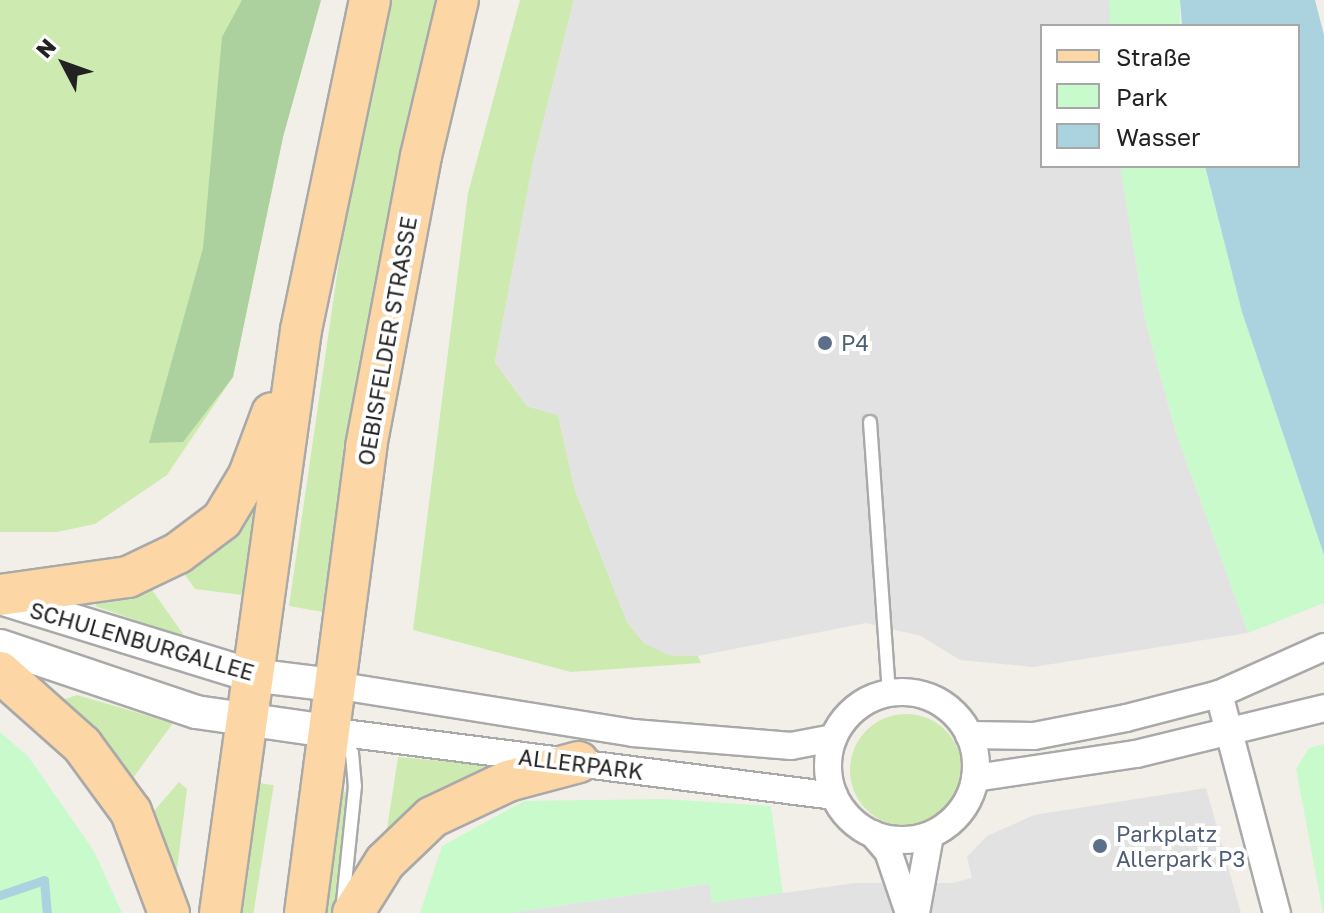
<!DOCTYPE html>
<meta charset="utf-8">
<style>
body{margin:0}
#map{position:relative;width:1324px;height:913px;overflow:hidden;background:#f2efe9;font-family:"Golos Text",sans-serif}
div>[style]{position:absolute}
[style*='--x']{left:calc(var(--x)*1px);top:calc(var(--y)*1px);width:calc(var(--w)*1px);rotate:calc(var(--a)*1deg)}
.grass>*{inset:0;background:#cdebb0;transform-origin:0 0}
.round{border-radius:50%}
.forest>*{inset:0;background:#add19e}
.park>*{inset:0;background:#c8facc;transform-origin:0 0}
.parking>*{inset:0;background:#e2e2e2}
.water>*{inset:0;background:#aad3df}
.stream>*{height:9px;margin:-4.5px;padding:0 4.5px;transform-origin:4.5px;border-radius:4.5px;background:#aad3df}
.roads{filter:drop-shadow(2px 0 #a9a9a9) drop-shadow(-2px 0 #a9a9a9) drop-shadow(0 2px #a9a9a9) drop-shadow(0 -2px #a9a9a9)}
.service>*{height:12px;margin:-6px;padding:0 6px;transform-origin:6px;border-radius:6px;background:#fff}
.minor>*{height:26px;margin:-13px;padding:0 13px;transform-origin:13px;border-radius:13px;background:#fff}
.minor>.ring{margin:-13px;padding:0;box-sizing:content-box;background:none;border:26px solid #fff;border-radius:50%}
.tertiary>*{height:32px;margin:-16px;padding:0 16px;transform-origin:16px;border-radius:16px;background:#fff}
.primary>*{height:40px;margin:-20px;padding:0 20px;transform-origin:20px;border-radius:20px;background:#fcd6a4}
.dots>*{width:22px;height:22px;translate:-50% -50%;box-sizing:border-box;border:4px solid #fff;border-radius:50%}
span{translate:-50% -50%;white-space:nowrap;text-align:center;line-height:1.15;-webkit-text-stroke:8px #fff;paint-order:stroke}
.street-label{font-size:22px;color:#222}
.service-label{font-size:22px;color:#4e5e75}
.left{translate:0 -50%;text-align:left}
.legend{position:absolute;left:1040px;top:24px;width:260px;height:144px;box-sizing:border-box;background:#fff;border:2px solid #a7a7a7;margin:0;padding:10px 14px;list-style:none;font-size:24px;color:#222}
.legend li{display:flex;align-items:center;gap:16px;height:40px}
.legend b{width:40px;border:2px solid #a7a7a7}
.north{position:absolute;left:24px;top:24px;width:80px;height:80px;-webkit-text-stroke:6px #fff;paint-order:stroke;rotate:311deg;font-size:22px;font-weight:700;line-height:32px;text-align:center;color:#222}
.north::after{content:'';display:block;margin:auto;width:28px;height:36px;background:#222;clip-path:polygon(50% 0,100% 100%,50% 72%,0 100%)}
</style>
<div id="map">
<div class="grass">
<i style="clip-path:polygon(0 0,321px 0,283px 137px,233px 377px,167px 475px,95px 524px,57px 532px,0 532px)"></i>
<i style="clip-path:polygon(389px 0,438px 0,323px 612px,289px 606px,357px 137px)"></i>
<i style="clip-path:polygon(520px 0,574px 0,534px 158px,495px 362px,527px 406px,558px 415px,575px 490px,627px 622px,644px 643px,669px 655px,698px 656px,701px 663px,571px 672px,413px 630px,468px 193px)"></i>
<i style="clip-path:polygon(251px 504px,257px 505px,242px 595px,195px 589px,179px 567px)"></i>
<i style="clip-path:polygon(147px 583px,186px 638px,95px 606px,100px 598px)"></i>
<i style="clip-path:polygon(77px 695px,173px 723px,128px 785px,65px 714px,65px 699px)"></i>
<i class="round" style="left:850px;top:714px;width:112px;height:112px"></i>
<i style="clip-path:polygon(398px 757px,488px 765px,492px 768px,385px 842px)"></i>
<i style="clip-path:polygon(179px 782px,187px 789px,174px 893px,147px 819px)"></i>
<i style="left:254px;top:782px;width:20px;height:132px;rotate:9deg"></i>
<i style="left:336px;top:791px;width:11px;height:123px;rotate:5deg"></i>
</div>
<div class="forest">
<i style="clip-path:polygon(242px 0,321px 0,283px 137px,233px 377px,183px 442px,149px 443px,203px 248px,222px 37px)"></i>
</div>
<div class="park">
<i style="left:1109px;top:0;width:71px;height:26px"></i>
<i style="clip-path:polygon(1120px 166px,1205px 166px,1242px 312px,1324px 555px,1324px 603px,1248px 633px,1176px 433px,1146px 324px)"></i>
<i style="clip-path:polygon(0 732px,28px 756px,94px 851px,122px 913px,0 913px)"></i>
<i style="clip-path:polygon(1324px 744px,1324px 913px,1323px 913px,1296px 769px,1309px 748px)"></i>
<i style="clip-path:polygon(664px 799px,771px 806px,783px 895px,712px 903px,708px 884px,510px 913px,420px 913px,442px 846px,524px 801px)"></i>
</div>
<div class="parking">
<i style="clip-path:polygon(574px 0,1109px 0,1110px 26px,1042px 26px,1042px 166px,1120px 166px,1146px 324px,1176px 433px,1248px 633px,1033px 667px,960px 660px,921px 636px,866px 623px,698px 656px,669px 655px,644px 643px,627px 622px,575px 490px,558px 415px,527px 406px,495px 362px,534px 158px)"></i>
<i style="clip-path:polygon(1206px 788px,1241px 913px,510px 913px,709px 884px,712px 903px,855px 883px,952px 883px,972px 878px,967px 857px,987px 836px,1034px 815px)"></i>
</div>
<div class="water">
<i style="clip-path:polygon(1180px 0,1315px 0,1324px 35px,1324px 555px,1242px 312px,1205px 166px,1298px 166px,1298px 26px,1182px 26px)"></i>
</div>
<div class="stream">
<i style="--x:0;--y:895;--w:46;--a:-18.8"></i>
<i style="--x:44;--y:880;--w:33;--a:85"></i>
</div>
<div class="roads">
<div class="service">
<i style="--x:870;--y:422;--w:272;--a:86"></i>
<i style="--x:337;--y:740;--w:20;--a:41"></i>
<i style="--x:352;--y:753;--w:33;--a:85"></i>
<i style="--x:355;--y:786;--w:117;--a:95.9"></i>
</div>
<div class="minor">
<i style="--x:334;--y:685;--w:303;--a:9.1"></i>
<i style="--x:633;--y:733;--w:159;--a:4.7"></i>
<i style="--x:791;--y:746;--w:43;--a:-10.8"></i>
<i class="ring" style="left:828px;top:692px;width:122px;height:122px"></i>
<i style="--x:1219;--y:694;--w:227;--a:75.2"></i>
<i style="--x:328;--y:731;--w:510;--a:7.32"></i>
<i style="--x:969;--y:735;--w:65;--a:0.9"></i>
<i style="--x:1034;--y:736;--w:94;--a:-11.1"></i>
<i style="--x:1126;--y:718;--w:96;--a:-14.5"></i>
<i style="--x:1219;--y:694;--w:115;--a:-24.1"></i>
<i style="--x:975;--y:778;--w:163;--a:-8.5"></i>
<i style="--x:1136;--y:754;--w:194;--a:-13.7"></i>
<i style="--x:873;--y:834;--w:23;--a:49"></i>
<i style="--x:888;--y:851;--w:65;--a:71.3"></i>
<i style="--x:916;--y:913;--w:79;--a:-79.8"></i>
</div>
<div class="tertiary">
<i style="--x:0;--y:598;--w:263;--a:17.1"></i>
<i style="--x:251;--y:675;--w:84;--a:6.9"></i>
<i style="--x:0;--y:646;--w:207;--a:18.6"></i>
<i style="--x:196;--y:712;--w:133;--a:8.2"></i>
</div>
<div class="primary">
<i style="--x:0;--y:595;--w:129;--a:-8"></i>
<i style="--x:128;--y:577;--w:55;--a:-25.6"></i>
<i style="--x:178;--y:553;--w:55;--a:-36.9"></i>
<i style="--x:222;--y:520;--w:52;--a:-59"></i>
<i style="--x:249;--y:475;--w:66;--a:-69.6"></i>
<i style="--x:0;--y:672;--w:110;--a:41.7"></i>
<i style="--x:82;--y:745;--w:83;--a:53.8"></i>
<i style="--x:131;--y:812;--w:108;--a:69.4"></i>
<i style="--x:220;--y:913;--w:589;--a:-82.09"></i>
<i style="--x:301;--y:330;--w:337;--a:-78.2"></i>
<i style="--x:305;--y:913;--w:470;--a:-82.5"></i>
<i style="--x:366;--y:447;--w:296;--a:-79.3"></i>
<i style="--x:421;--y:156;--w:160;--a:-76.7"></i>
<i style="--x:353;--y:913;--w:60;--a:-57.9"></i>
<i style="--x:385;--y:862;--w:65;--a:-43.8"></i>
<i style="--x:432;--y:817;--w:84;--a:-25.3"></i>
<i style="--x:508;--y:781;--w:73;--a:-15"></i>
</div>
</div>
<div class="dots">
<i style="left:825px;top:343px;background:#5c6f8a"></i>
<i style="left:1100px;top:846px;background:#5c6f8a"></i>
</div>
<div class="street-label">
<span style="left:387px;top:341px;rotate:-80deg">OEBISFELDER STRASSE</span>
<span style="left:142px;top:641px;rotate:16deg">SCHULENBURGALLEE</span>
<span style="left:581px;top:764px;rotate:7deg">ALLERPARK</span>
</div>
<div class="service-label">
<span class="left" style="left:841px;top:343px">P4</span>
<span class="left" style="left:1116px;top:846px">Parkplatz<br>Allerpark P3</span>
</div>
<ul class="legend">
<li><b style="height:10px;background:#fcd6a4"></b>Straße</li>
<li><b style="height:22px;background:#c8facc"></b>Park</li>
<li><b style="height:22px;background:#aad3df"></b>Wasser</li>
</ul>
<div class="north">N</div>
</div>
